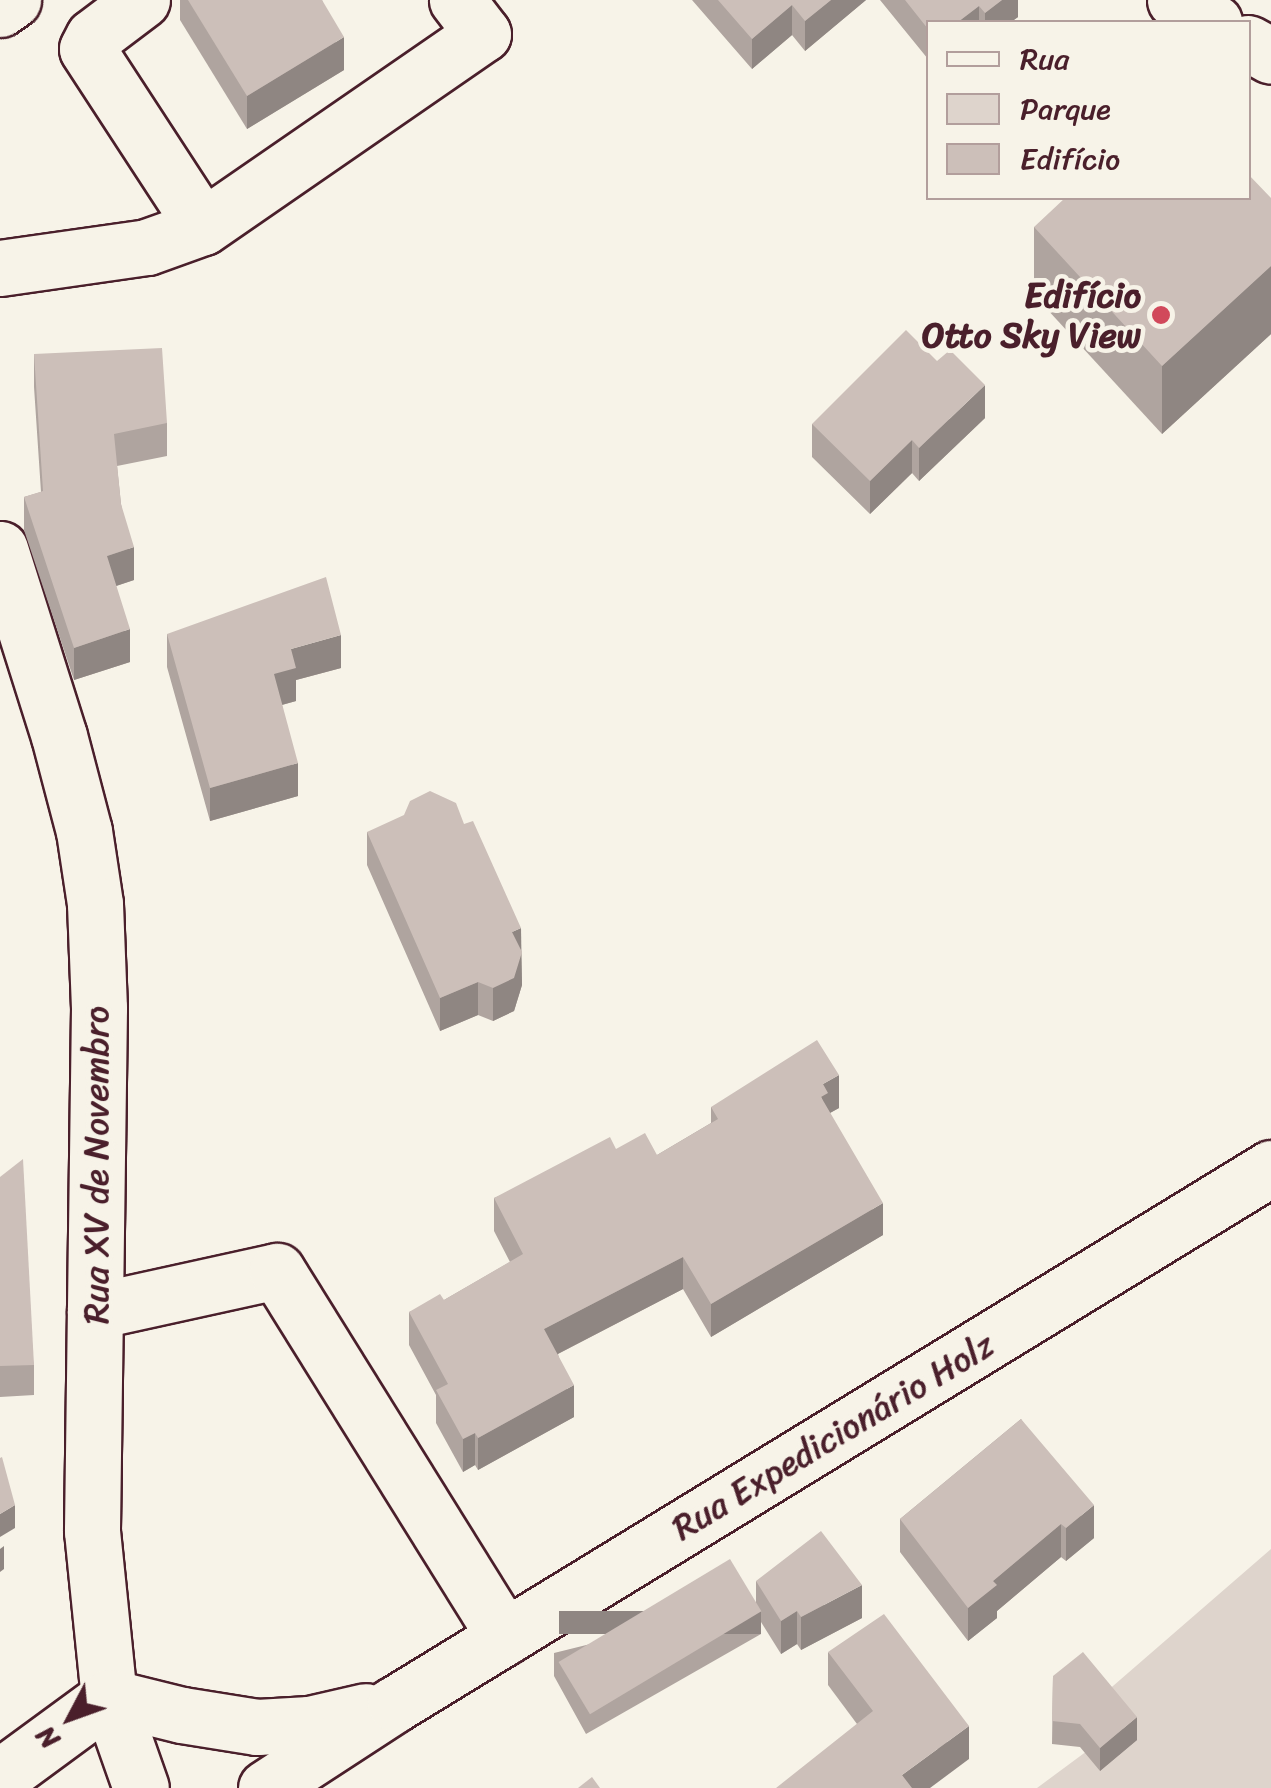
<!DOCTYPE html>
<meta charset="utf-8">
<style>
body{margin:0}
#map{position:relative;width:1271px;height:1788px;overflow:hidden;background:#f7f3e8;font-family:Sriracha,sans-serif}
div>[style]{position:absolute}
[style*='--x']{left:calc(var(--x)*1px);top:calc(var(--y)*1px);width:calc(var(--w)*1px);rotate:calc(var(--a)*1deg)}
.green>*{inset:0;background:#ded4cc}
.roads{filter:drop-shadow(2px 0 #4a1f2b) drop-shadow(-2px 0 #4a1f2b) drop-shadow(0 2px #4a1f2b) drop-shadow(0 -2px #4a1f2b)}
.minor>*{height:55px;margin:-27.5px;padding:0 27.5px;transform-origin:27.5px;border-radius:27.5px;background:#f7f3e8}
.major>*{height:55px;margin:-27.5px;padding:0 27.5px;transform-origin:27.5px;border-radius:27.5px;background:#f7f3e8}
.wall>*{inset:0;background:#afa49f}
.shaded-wall>*{inset:0;background:#8f8682;transform-origin:0 0}
.building>*{inset:0;background:#ccbfb9;transform-origin:0 0}
.dots>*{width:28px;height:28px;translate:-50% -50%;box-sizing:border-box;border:5px solid #f7f3e8;border-radius:50%}
span{translate:-50% -50%;white-space:nowrap;text-align:center;line-height:1.15;-webkit-text-stroke:9px #f7f3e8;paint-order:stroke}
.poi-label{font-size:35px;color:#4a1f2b;font-weight:700}
.right{translate:-100% -50%;text-align:right}
.street-label{font-size:35px;color:#4a1f2b}
.legend{position:absolute;left:926px;top:20px;width:325px;height:180px;box-sizing:border-box;background:#f7f3e8;border:2px solid #b29e9c;margin:0;padding:12px 18px;list-style:none;font-size:30px;color:#4a1f2b}
.legend li{display:flex;align-items:center;gap:20px;height:50px}
.legend b{width:50px;border:2px solid #b29e9c}
.north{position:absolute;left:20px;top:1668px;width:100px;height:100px;-webkit-text-stroke:8px #f7f3e8;paint-order:stroke;rotate:229deg;font-size:28px;font-weight:700;line-height:40px;text-align:center;color:#4a1f2b}
.north::after{content:'';display:block;margin:auto;width:35px;height:45px;background:#4a1f2b;clip-path:polygon(50% 0,100% 100%,50% 72%,0 100%)}
</style>
<div id="map">
<div class="green">
<i style="clip-path:polygon(1271px 1549px,1271px 1788px,1037px 1788px,1087px 1751px,1068px 1725px)"></i>
</div>
<div class="roads">
<div class="minor">
<i style="--x:142;--y:0;--w:61;--a:142.9"></i>
<i style="--x:93;--y:37;--w:13;--a:117"></i>
<i style="--x:87;--y:49;--w:212;--a:56.9"></i>
<i style="--x:0;--y:9;--w:16;--a:-35"></i>
<i style="--x:0;--y:268;--w:148;--a:-8.1"></i>
<i style="--x:147;--y:247;--w:59;--a:-19.7"></i>
<i style="--x:203;--y:227;--w:340;--a:-34.6"></i>
<i style="--x:483;--y:34;--w:43;--a:-127.4"></i>
<i style="--x:95;--y:1311;--w:186;--a:-12.4"></i>
<i style="--x:277;--y:1271;--w:431;--a:58.1"></i>
</div>
<div class="major">
<i style="--x:1175;--y:0;--w:45;--a:29.4"></i>
<i style="--x:1248;--y:43;--w:26;--a:29"></i>
<i style="--x:0;--y:549;--w:196;--a:72.5"></i>
<i style="--x:59;--y:736;--w:98;--a:75.3"></i>
<i style="--x:84;--y:831;--w:74;--a:81.4"></i>
<i style="--x:95;--y:904;--w:104;--a:87.8"></i>
<i style="--x:99;--y:1008;--w:523;--a:90.77"></i>
<i style="--x:92;--y:1531;--w:167;--a:84.2"></i>
<i style="--x:109;--y:1697;--w:96;--a:70.6"></i>
<i style="--x:109;--y:1697;--w:75;--a:13.9"></i>
<i style="--x:182;--y:1715;--w:76;--a:9.1"></i>
<i style="--x:257;--y:1727;--w:52;--a:-3.3"></i>
<i style="--x:309;--y:1724;--w:58;--a:-12.8"></i>
<i style="--x:0;--y:1777;--w:135;--a:-36.3"></i>
<i style="--x:266;--y:1788;--w:154;--a:-33.1"></i>
<i style="--x:395;--y:1704;--w:1027;--a:-31.46"></i>
</div>
</div>
<div class="wall">
<i style="clip-path:polygon(180px 0,322px 0,344px 70px,247px 129px,180px 20px)"></i>
<i style="clip-path:polygon(692px 0,866px 0,805px 51px,792px 35px,752px 69px)"></i>
<i style="clip-path:polygon(880px 0,1018px 0,1018px 17px,1011px 22px,928px 22px,928px 59px)"></i>
<i style="clip-path:polygon(1271px 198px,1271px 334px,1162px 434px,1034px 295px,1034px 227px)"></i>
<i style="clip-path:polygon(34px 354px,167px 423px,167px 456px,117px 466px,121px 504px,134px 580px,116px 586px,130px 662px,74px 680px,24px 530px,24px 497px,41px 492px,34px 387px)"></i>
<i style="clip-path:polygon(985px 418px,919px 481px,912px 473px,870px 514px,812px 457px,812px 424px)"></i>
<i style="clip-path:polygon(167px 634px,341px 668px,296px 680px,296px 701px,282px 705px,298px 796px,210px 821px,167px 667px)"></i>
<i style="clip-path:polygon(464px 824px,521px 950px,522px 985px,514px 1011px,493px 1021px,478px 1015px,440px 1031px,367px 865px,367px 832px)"></i>
<i style="clip-path:polygon(711px 1107px,839px 1108px,830px 1113px,883px 1235px,711px 1337px,683px 1289px,558px 1354px,574px 1417px,478px 1470px,475px 1465px,463px 1472px,436px 1423px,436px 1395px,409px 1345px,409px 1312px,444px 1300px,510px 1262px,494px 1231px,494px 1198px,616px 1149px,657px 1155px,711px 1123px)"></i>
<i style="clip-path:polygon(0 1177px,34px 1365px,34px 1395px,0 1397px)"></i>
<i style="clip-path:polygon(1021px 1419px,1094px 1538px,1066px 1561px,1061px 1557px,997px 1611px,997px 1618px,968px 1641px,900px 1552px,900px 1519px)"></i>
<i style="clip-path:polygon(756px 1581px,862px 1618px,801px 1650px,797px 1644px,781px 1654px,761px 1622px,761px 1634px,586px 1734px,554px 1676px,554px 1653px,756px 1603px)"></i>
<i style="clip-path:polygon(828px 1652px,969px 1759px,857px 1724px,828px 1685px)"></i>
<i style="clip-path:polygon(1053px 1676px,1137px 1740px,1100px 1771px,1080px 1747px,1052px 1744px)"></i>
</div>
<div class="shaded-wall">
<i style="clip-path:polygon(831px 0,866px 0,805px 51px,805px 21px)"></i>
<i style="clip-path:polygon(1002px 0,1018px 0,1018px 17px,1011px 22px,985px 22px,985px 13px)"></i>
<i style="clip-path:polygon(792px 5px,792px 35px,752px 69px,752px 39px)"></i>
<i style="clip-path:polygon(979px 6px,979px 22px,958px 22px)"></i>
<i style="clip-path:polygon(344px 37px,344px 70px,247px 129px,247px 96px)"></i>
<i style="clip-path:polygon(1271px 266px,1271px 334px,1162px 434px,1162px 366px)"></i>
<i style="clip-path:polygon(985px 385px,985px 418px,919px 481px,919px 448px)"></i>
<i style="clip-path:polygon(912px 440px,912px 473px,870px 514px,870px 481px)"></i>
<i style="clip-path:polygon(134px 547px,134px 580px,107px 589px,107px 556px)"></i>
<i style="clip-path:polygon(130px 629px,130px 662px,74px 680px,74px 648px)"></i>
<i style="clip-path:polygon(341px 635px,341px 668px,296px 680px,296px 701px,274px 707px,274px 674px,291px 649px)"></i>
<i style="clip-path:polygon(298px 763px,298px 796px,210px 821px,210px 788px)"></i>
<i style="clip-path:polygon(521px 928px,522px 985px,514px 1011px,493px 1021px,493px 988px,512px 932px)"></i>
<i style="clip-path:polygon(478px 982px,478px 1015px,440px 1031px,440px 998px)"></i>
<i style="clip-path:polygon(839px 1075px,839px 1108px,828px 1114px,821px 1097px,823px 1084px)"></i>
<i style="clip-path:polygon(883px 1203px,883px 1235px,711px 1337px,711px 1304px)"></i>
<i style="clip-path:polygon(683px 1257px,683px 1289px,544px 1361px,544px 1329px)"></i>
<i style="clip-path:polygon(574px 1385px,574px 1417px,478px 1470px,478px 1438px)"></i>
<i style="clip-path:polygon(475px 1433px,475px 1465px,463px 1472px,463px 1439px)"></i>
<i style="clip-path:polygon(15px 1505px,15px 1528px,0 1537px,0 1514px)"></i>
<i style="clip-path:polygon(1094px 1505px,1094px 1538px,1066px 1561px,1066px 1528px)"></i>
<i style="clip-path:polygon(1061px 1524px,1061px 1557px,997px 1611px,997px 1618px,968px 1641px,968px 1608px,993px 1581px)"></i>
<i style="clip-path:polygon(4px 1546px,4px 1569px,0 1572px,0 1549px)"></i>
<i style="clip-path:polygon(862px 1585px,862px 1618px,801px 1650px,801px 1617px)"></i>
<i style="left:761px;top:1611px;width:23px;height:202px;rotate:90deg"></i>
<i style="clip-path:polygon(797px 1611px,797px 1644px,781px 1654px,781px 1621px)"></i>
<i style="clip-path:polygon(1137px 1717px,1137px 1740px,1100px 1771px,1100px 1748px)"></i>
<i style="clip-path:polygon(969px 1726px,969px 1759px,930px 1788px,902px 1788px,902px 1775px)"></i>
</div>
<div class="building">
<i style="clip-path:polygon(188px 0,322px 0,344px 37px,247px 96px)"></i>
<i style="clip-path:polygon(718px 0,831px 0,805px 21px,792px 5px,752px 39px)"></i>
<i style="clip-path:polygon(905px 0,1002px 0,985px 13px,979px 6px,958px 22px,928px 22px,928px 29px)"></i>
<i style="clip-path:polygon(1248px 174px,1271px 198px,1271px 266px,1162px 366px,1034px 227px,1065px 198px,1248px 198px)"></i>
<i style="clip-path:polygon(906px 330px,937px 361px,950px 350px,985px 385px,919px 448px,912px 440px,870px 481px,812px 424px)"></i>
<i style="clip-path:polygon(162px 348px,167px 423px,114px 434px,121px 504px,134px 547px,107px 556px,130px 629px,74px 648px,24px 497px,43px 491px,34px 354px)"></i>
<i style="clip-path:polygon(326px 577px,341px 635px,291px 649px,296px 668px,274px 674px,298px 763px,210px 788px,167px 634px)"></i>
<i style="clip-path:polygon(430px 791px,456px 803px,464px 824px,473px 821px,521px 928px,512px 932px,522px 952px,514px 978px,493px 988px,478px 982px,440px 998px,367px 832px,404px 815px,410px 801px)"></i>
<i style="clip-path:polygon(817px 1040px,839px 1075px,823px 1084px,828px 1093px,821px 1097px,883px 1203px,711px 1304px,683px 1257px,544px 1329px,574px 1385px,478px 1438px,475px 1433px,463px 1439px,436px 1390px,448px 1384px,409px 1312px,440px 1294px,444px 1300px,523px 1254px,494px 1198px,610px 1137px,616px 1149px,645px 1133px,657px 1155px,718px 1119px,711px 1107px)"></i>
<i style="clip-path:polygon(23px 1159px,34px 1365px,0 1366px,0 1177px)"></i>
<i style="clip-path:polygon(1021px 1419px,1094px 1505px,1066px 1528px,1061px 1524px,993px 1581px,997px 1585px,968px 1608px,900px 1519px)"></i>
<i style="clip-path:polygon(2px 1457px,15px 1505px,0 1514px,0 1458px)"></i>
<i style="clip-path:polygon(821px 1531px,862px 1585px,801px 1617px,797px 1611px,781px 1621px,756px 1581px)"></i>
<i style="left:730px;top:1559px;width:61px;height:200px;rotate:59deg"></i>
<i style="clip-path:polygon(884px 1614px,969px 1726px,902px 1775px,912px 1788px,776px 1788px,873px 1711px,828px 1652px)"></i>
<i style="clip-path:polygon(1083px 1652px,1137px 1717px,1100px 1748px,1080px 1724px,1052px 1721px,1053px 1676px)"></i>
<i style="clip-path:polygon(592px 1777px,600px 1788px,578px 1788px)"></i>
</div>
<div class="dots">
<i style="left:1161px;top:315px;background:#d1495b"></i>
</div>
<div class="poi-label">
<span class="right" style="left:1141px;top:315px">Edifício<br>Otto Sky View</span>
</div>
<div class="street-label">
<span style="left:96px;top:1165px;rotate:-90deg">Rua XV de Novembro</span>
<span style="left:833px;top:1436px;rotate:-31deg">Rua Expedicionário Holz</span>
</div>
<ul class="legend">
<li><b style="height:12px;background:#f7f3e8"></b>Rua</li>
<li><b style="height:28px;background:#ded4cc"></b>Parque</li>
<li><b style="height:28px;background:#ccbfb9"></b>Edifício</li>
</ul>
<div class="north">N</div>
</div>
